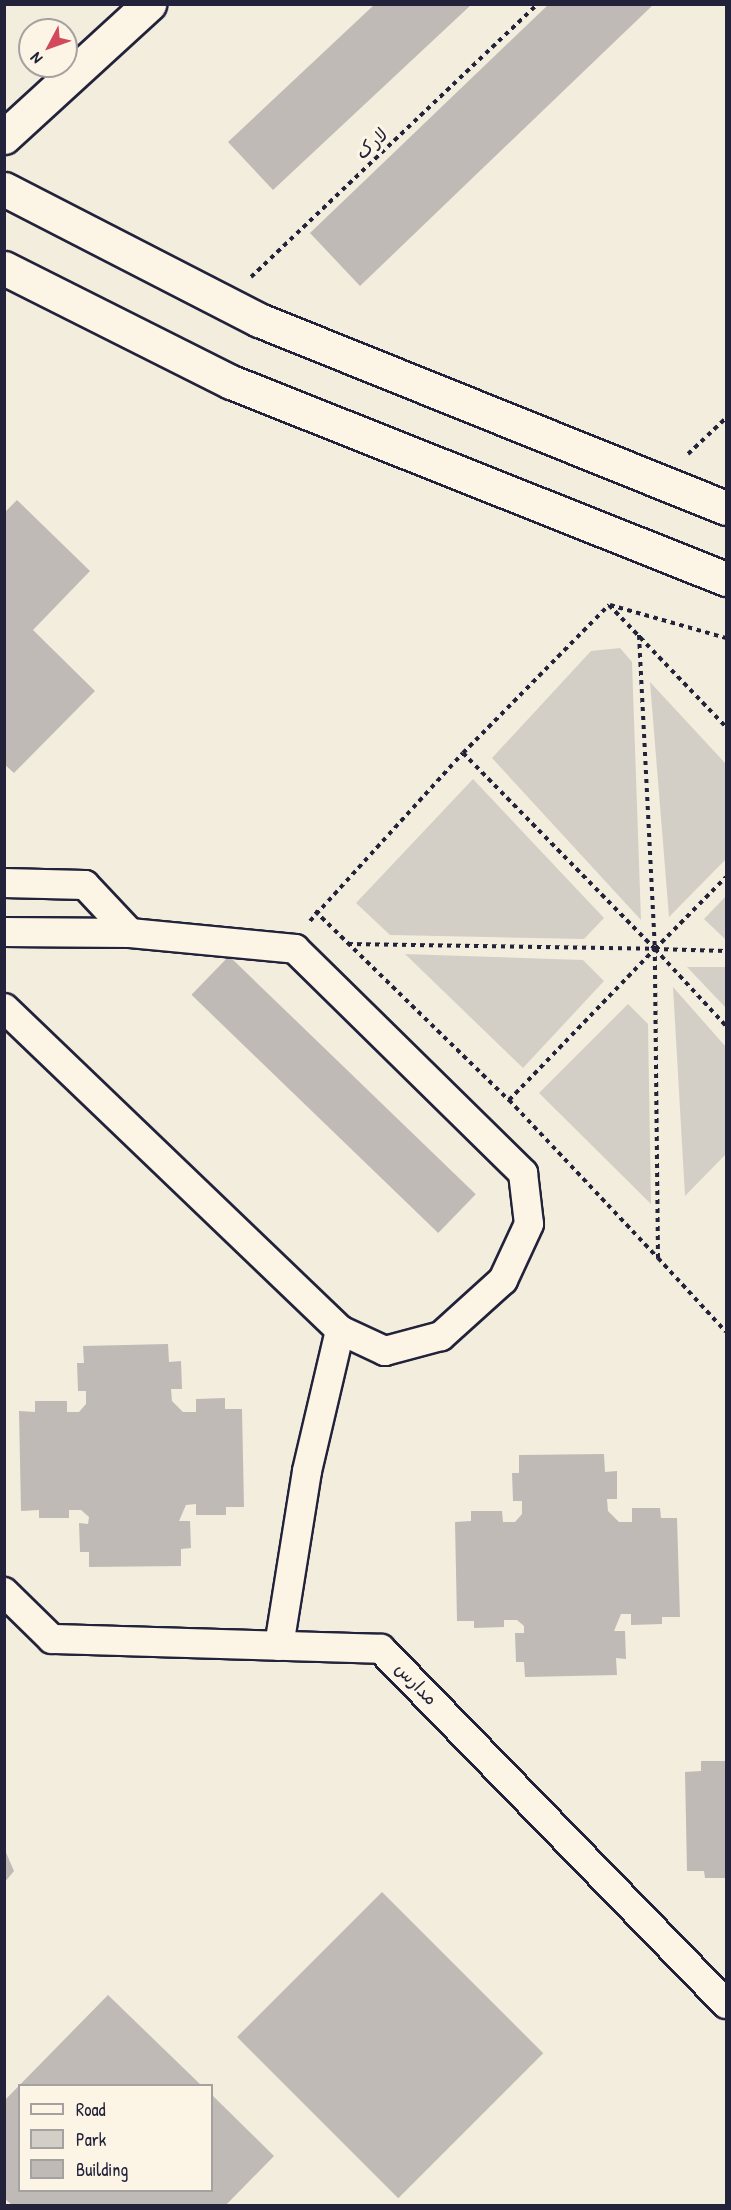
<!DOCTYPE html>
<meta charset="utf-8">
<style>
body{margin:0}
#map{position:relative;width:731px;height:2210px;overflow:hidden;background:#f3edde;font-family:"Patrick Hand","Playpen Sans Arabic",sans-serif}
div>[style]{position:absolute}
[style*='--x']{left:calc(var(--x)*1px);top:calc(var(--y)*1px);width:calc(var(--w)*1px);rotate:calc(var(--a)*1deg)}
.green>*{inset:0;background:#d4cfc6}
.building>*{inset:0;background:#bfbab6;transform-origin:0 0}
.path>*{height:4px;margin-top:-2px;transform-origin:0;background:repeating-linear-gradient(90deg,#22223b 0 4.5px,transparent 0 9px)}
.roads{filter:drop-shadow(2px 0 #22223b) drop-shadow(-2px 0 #22223b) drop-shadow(0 2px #22223b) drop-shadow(0 -2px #22223b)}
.street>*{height:28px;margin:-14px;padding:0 14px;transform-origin:14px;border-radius:14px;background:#fcf5e5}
.secondary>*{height:33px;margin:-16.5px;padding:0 16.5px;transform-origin:16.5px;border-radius:16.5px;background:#fcf5e5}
span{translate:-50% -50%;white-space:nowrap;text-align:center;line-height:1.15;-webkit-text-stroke:6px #fcf5e5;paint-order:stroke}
.street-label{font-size:18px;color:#22223b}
.frame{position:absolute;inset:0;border:6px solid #22223b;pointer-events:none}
.legend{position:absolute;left:18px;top:2084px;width:195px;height:108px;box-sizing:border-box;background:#fcf5e5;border:2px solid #a5a1a1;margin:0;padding:8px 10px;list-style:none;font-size:18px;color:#22223b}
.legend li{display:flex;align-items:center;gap:12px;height:30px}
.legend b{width:30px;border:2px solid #a5a1a1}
.north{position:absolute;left:18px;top:18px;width:60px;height:60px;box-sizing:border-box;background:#fcf5e5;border:2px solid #a5a1a1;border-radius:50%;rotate:229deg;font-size:16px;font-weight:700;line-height:24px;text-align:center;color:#22223b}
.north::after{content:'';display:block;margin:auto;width:21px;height:27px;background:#d1495b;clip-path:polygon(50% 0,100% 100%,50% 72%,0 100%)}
</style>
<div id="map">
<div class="green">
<i style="clip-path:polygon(620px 648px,632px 662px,641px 920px,492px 758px,591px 651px)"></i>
<i style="clip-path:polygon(650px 682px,726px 764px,726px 859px,669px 917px)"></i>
<i style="clip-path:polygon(473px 779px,604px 918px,584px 939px,390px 935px,356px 903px)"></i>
<i style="clip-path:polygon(726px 896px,726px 940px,704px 919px)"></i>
<i style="clip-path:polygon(405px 954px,583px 960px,604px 981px,523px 1068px)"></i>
<i style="clip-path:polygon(687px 967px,726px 967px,726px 1008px)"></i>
<i style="clip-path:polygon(673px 987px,726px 1047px,726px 1154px,685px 1196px)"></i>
<i style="clip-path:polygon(628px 1004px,648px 1024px,651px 1204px,539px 1093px)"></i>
</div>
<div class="building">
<i style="clip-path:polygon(375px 4px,472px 4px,273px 190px,228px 142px)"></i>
<i style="clip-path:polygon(549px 4px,654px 4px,360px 286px,310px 233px)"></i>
<i style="clip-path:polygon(17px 500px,90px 571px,33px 630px,95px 691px,14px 773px,4px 764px,4px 513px)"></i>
<i style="left:229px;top:956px;width:343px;height:54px;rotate:44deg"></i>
<i style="clip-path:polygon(168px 1344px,169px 1362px,181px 1361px,182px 1389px,171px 1389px,172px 1401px,183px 1412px,196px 1412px,196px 1399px,225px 1398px,225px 1409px,242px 1409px,244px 1507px,226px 1507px,226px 1515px,196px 1515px,196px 1504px,186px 1505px,179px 1521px,190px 1521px,191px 1548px,181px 1549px,181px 1566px,89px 1567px,89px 1552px,80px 1552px,79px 1523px,88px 1524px,89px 1517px,81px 1510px,69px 1510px,69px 1518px,39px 1518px,39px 1510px,21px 1511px,19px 1411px,35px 1412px,35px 1401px,67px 1401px,67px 1412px,79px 1412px,86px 1404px,86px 1391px,78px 1391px,77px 1363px,84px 1363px,83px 1346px)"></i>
<i style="clip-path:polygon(604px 1454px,605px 1472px,617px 1471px,617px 1499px,607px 1499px,608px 1511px,619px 1522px,632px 1522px,632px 1508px,660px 1508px,661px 1518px,677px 1518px,680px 1617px,662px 1617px,662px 1624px,631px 1625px,631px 1614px,621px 1614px,614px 1631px,625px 1631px,626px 1659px,616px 1658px,617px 1675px,525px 1677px,524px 1662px,516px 1662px,515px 1633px,524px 1633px,524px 1626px,517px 1620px,504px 1620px,504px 1627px,474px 1628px,474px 1621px,457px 1621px,455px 1522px,471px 1521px,471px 1511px,502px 1511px,503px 1522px,515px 1522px,522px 1514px,522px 1501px,513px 1501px,512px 1473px,519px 1473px,519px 1455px)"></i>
<i style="clip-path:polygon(701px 1761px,726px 1761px,726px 1878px,705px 1878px,704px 1871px,687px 1871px,685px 1772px,701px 1771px)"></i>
<i style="clip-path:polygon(4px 1848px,14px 1871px,4px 1883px)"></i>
<i style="left:382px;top:1892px;width:228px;height:205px;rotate:45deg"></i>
<i style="clip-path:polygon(108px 1995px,202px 2086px,20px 2086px,20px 2190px,212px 2190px,212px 2095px,274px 2156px,225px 2206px,13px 2206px,4px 2198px,4px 2101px)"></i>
</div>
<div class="path">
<i style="--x:251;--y:277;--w:396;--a:-43.6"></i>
<i style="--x:688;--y:454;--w:52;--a:-43.5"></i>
<i style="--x:610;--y:605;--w:121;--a:15.9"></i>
<i style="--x:639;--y:635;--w:314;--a:87.1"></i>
<i style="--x:655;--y:949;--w:101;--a:-45.4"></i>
<i style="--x:315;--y:911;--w:271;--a:44.3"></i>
<i style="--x:509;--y:1100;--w:210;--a:-46"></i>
<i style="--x:655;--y:949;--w:105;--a:47.3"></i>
<i style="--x:310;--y:921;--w:227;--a:-47.7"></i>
<i style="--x:463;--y:753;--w:208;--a:-45.4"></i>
<i style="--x:609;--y:605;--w:169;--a:46.2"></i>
<i style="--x:348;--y:944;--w:307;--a:0.9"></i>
<i style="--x:655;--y:949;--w:274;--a:-134.4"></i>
<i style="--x:509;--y:1100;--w:217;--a:46.7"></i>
<i style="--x:658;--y:1258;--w:309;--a:-90.6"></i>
<i style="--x:655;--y:949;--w:71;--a:1.6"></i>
<i style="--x:658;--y:1258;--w:100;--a:47.4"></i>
</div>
<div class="roads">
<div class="street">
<i style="--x:4;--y:883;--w:81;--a:1.4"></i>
<i style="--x:85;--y:885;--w:66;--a:46.8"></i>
<i style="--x:130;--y:933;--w:166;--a:5.5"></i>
<i style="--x:295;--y:949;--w:320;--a:44.5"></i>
<i style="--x:523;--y:1173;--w:51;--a:83.3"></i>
<i style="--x:529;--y:1224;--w:62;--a:114.9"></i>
<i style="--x:503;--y:1280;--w:84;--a:137.9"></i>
<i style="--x:441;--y:1336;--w:58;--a:165"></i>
<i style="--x:385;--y:1351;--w:50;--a:-155"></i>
<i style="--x:340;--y:1330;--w:465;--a:-136.2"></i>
<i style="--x:4;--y:932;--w:126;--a:0.5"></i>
<i style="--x:4;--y:1592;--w:67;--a:44.4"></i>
<i style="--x:52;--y:1639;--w:329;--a:1.7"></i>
<i style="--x:381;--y:1649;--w:495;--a:45.8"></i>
<i style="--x:279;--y:1646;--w:177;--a:-80.9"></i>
<i style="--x:307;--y:1471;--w:145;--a:-76.8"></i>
</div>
<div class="secondary">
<i style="--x:4;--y:137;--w:197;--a:-42.5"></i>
<i style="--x:4;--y:189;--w:287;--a:27.2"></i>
<i style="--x:259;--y:320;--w:503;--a:21.93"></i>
<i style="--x:4;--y:268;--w:254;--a:26.7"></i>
<i style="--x:231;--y:382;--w:533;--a:21.7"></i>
</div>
</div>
<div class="street-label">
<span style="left:372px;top:144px;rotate:-43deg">لارک</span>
<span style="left:416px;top:1684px;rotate:46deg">مدارس</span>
</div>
<div class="frame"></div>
<ul class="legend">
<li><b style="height:8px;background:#fcf5e5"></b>Road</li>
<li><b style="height:16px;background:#d4cfc6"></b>Park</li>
<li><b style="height:16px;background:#bfbab6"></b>Building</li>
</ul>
<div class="north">N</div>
</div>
